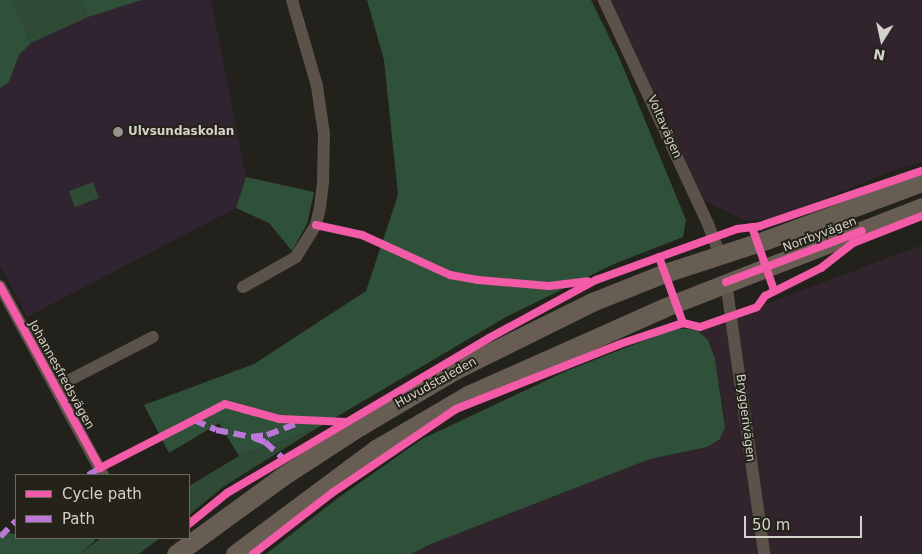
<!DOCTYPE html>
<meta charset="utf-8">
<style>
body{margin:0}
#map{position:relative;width:922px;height:554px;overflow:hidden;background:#22211c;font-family:"DejaVu Sans",sans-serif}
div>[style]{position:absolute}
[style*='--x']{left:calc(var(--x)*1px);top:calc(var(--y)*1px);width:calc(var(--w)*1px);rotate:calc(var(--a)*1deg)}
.industrial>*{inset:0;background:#32242c}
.education>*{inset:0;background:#302430}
.green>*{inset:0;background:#2f4b36;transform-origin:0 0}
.forest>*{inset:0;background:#305139}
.minor>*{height:12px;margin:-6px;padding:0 6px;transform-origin:6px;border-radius:6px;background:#5b5349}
.secondary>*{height:19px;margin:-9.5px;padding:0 9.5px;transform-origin:9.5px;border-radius:9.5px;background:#675d52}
.quiet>*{height:6px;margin-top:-3px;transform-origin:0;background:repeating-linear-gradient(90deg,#ba77d6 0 12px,transparent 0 18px)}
.cycleway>*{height:8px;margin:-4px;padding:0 4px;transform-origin:4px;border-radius:4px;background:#f35aa7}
.dots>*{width:14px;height:14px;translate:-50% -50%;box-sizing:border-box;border:2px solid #252319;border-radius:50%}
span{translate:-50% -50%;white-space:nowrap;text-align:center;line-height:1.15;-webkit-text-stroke:4px #252319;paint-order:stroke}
.street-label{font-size:12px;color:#d3d2cb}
.poi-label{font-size:12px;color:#d3d2cb;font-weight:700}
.left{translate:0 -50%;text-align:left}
.legend{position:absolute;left:15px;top:474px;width:175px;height:65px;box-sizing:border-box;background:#252319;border:1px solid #6b6960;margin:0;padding:6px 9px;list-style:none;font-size:15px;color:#d3d2cb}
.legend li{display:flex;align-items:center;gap:10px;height:25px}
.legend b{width:25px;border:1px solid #6b6960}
.north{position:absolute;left:857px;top:15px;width:50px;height:50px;-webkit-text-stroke:4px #252319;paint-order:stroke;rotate:190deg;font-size:14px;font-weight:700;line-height:20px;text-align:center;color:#d3d2cb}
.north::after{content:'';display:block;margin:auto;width:18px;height:22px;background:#d3d2cb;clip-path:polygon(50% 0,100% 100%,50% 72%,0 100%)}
.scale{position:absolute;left:744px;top:516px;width:118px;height:22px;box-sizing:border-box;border:2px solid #d3d2cb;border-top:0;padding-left:6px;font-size:15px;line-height:18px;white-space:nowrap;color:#d3d2cb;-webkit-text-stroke:4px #252319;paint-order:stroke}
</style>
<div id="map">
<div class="industrial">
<i style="clip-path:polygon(596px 0,922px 0,922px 162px,894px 170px,775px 219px,746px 221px,693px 195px)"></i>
<i style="clip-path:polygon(922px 245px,922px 554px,411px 554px,431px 544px,650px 459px,707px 447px,725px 427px,724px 414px,715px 359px,708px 340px,697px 330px)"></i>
</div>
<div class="education">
<i style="clip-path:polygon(142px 0,211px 0,246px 177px,236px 208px,27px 317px,0 265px,0 88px,9px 82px,19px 55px,31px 43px,88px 17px)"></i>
</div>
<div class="green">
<i style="clip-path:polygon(12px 0,81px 0,88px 17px,31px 43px)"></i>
<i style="left:93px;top:182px;width:17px;height:26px;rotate:69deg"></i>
<i style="clip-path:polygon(314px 430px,223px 487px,189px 515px,189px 486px,239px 456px)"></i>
<i style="clip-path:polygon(101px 538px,160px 538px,139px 554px,79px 554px)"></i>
</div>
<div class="forest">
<i style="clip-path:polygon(0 0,12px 0,31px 43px,19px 55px,9px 82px,0 88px)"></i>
<i style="clip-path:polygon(81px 0,142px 0,88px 17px)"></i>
<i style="clip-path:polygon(367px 0,591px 0,619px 57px,686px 220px,683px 237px,614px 264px,506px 317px,314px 430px,239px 456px,219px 423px,169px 453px,144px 405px,254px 364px,366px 291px,398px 195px,384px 60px)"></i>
<i style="clip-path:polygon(246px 177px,314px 192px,307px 224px,292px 251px,269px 223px,236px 208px)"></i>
<i style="clip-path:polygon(676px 328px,697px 330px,708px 340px,715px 359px,725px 427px,720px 439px,707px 447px,650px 459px,431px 544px,411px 554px,266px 554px,338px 498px,422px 439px,564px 372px)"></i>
<i style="clip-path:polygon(0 531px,13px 534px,16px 532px,16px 538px,93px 538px,95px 541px,79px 554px,0 554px)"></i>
</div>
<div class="minor">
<i style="--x:604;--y:0;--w:247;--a:65.1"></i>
<i style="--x:708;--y:224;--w:34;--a:69"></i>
<i style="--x:726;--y:282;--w:275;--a:82"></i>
<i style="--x:0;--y:286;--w:215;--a:61.4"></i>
<i style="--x:243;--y:287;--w:61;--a:-29.5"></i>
<i style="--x:296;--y:257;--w:38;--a:-58"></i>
<i style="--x:316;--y:225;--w:18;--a:-77"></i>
<i style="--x:320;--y:207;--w:25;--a:-83"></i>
<i style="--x:323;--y:182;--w:48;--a:-88.8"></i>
<i style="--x:324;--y:134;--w:49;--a:-98.3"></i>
<i style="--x:317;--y:86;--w:90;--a:-106.2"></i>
<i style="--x:56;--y:387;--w:109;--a:-27.3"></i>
</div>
<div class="secondary">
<i style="--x:176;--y:554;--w:132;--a:-36.1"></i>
<i style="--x:283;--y:476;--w:92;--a:-33"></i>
<i style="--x:360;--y:426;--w:110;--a:-30.5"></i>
<i style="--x:455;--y:370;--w:153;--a:-26.4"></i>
<i style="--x:592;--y:302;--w:79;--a:-21.7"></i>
<i style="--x:665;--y:273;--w:106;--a:-18.1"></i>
<i style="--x:766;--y:240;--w:166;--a:-20.4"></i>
<i style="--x:235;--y:554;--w:176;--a:-36.7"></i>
<i style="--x:376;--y:449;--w:107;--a:-30.4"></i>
<i style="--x:468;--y:395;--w:214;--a:-24"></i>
<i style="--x:663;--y:308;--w:278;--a:-21.3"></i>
</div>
<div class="quiet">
<i style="--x:194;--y:420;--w:24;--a:24"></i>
<i style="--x:216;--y:430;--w:36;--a:11"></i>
<i style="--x:251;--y:437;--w:16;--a:-7"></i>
<i style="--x:267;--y:435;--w:34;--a:-21"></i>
<i style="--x:254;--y:438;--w:12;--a:20"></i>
<i style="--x:265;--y:442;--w:25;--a:42"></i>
<i style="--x:88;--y:475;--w:14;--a:-30"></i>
<i style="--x:0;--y:537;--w:23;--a:-45"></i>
</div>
<div class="cycleway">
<i style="--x:316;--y:225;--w:47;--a:12.3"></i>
<i style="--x:362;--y:235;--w:97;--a:24.4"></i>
<i style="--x:450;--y:275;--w:28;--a:10"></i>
<i style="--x:478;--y:280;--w:71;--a:4.8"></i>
<i style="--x:549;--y:286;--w:39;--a:-7"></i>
<i style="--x:752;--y:227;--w:67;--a:70.8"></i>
<i style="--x:659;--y:257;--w:70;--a:70"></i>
<i style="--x:726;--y:282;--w:145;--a:-20.6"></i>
<i style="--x:0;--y:286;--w:208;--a:61.2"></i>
<i style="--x:100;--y:468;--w:140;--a:-27.1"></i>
<i style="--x:225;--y:404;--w:57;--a:15.3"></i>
<i style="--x:280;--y:419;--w:67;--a:2.6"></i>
<i style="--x:189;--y:524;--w:49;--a:-39.2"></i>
<i style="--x:227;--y:493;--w:304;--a:-30.6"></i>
<i style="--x:489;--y:338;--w:122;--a:-28.5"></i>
<i style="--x:596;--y:280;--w:150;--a:-19.9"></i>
<i style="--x:737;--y:229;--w:23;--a:-7"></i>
<i style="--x:760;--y:226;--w:171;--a:-18.8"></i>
<i style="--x:253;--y:554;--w:100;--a:-37.7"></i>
<i style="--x:332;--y:493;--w:150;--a:-34.1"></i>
<i style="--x:456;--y:409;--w:176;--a:-21.6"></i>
<i style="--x:620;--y:344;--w:66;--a:-18.4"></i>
<i style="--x:683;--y:323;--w:17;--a:13"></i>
<i style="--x:700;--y:327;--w:60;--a:-19.3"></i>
<i style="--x:757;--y:307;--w:14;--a:-54"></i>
<i style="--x:765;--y:296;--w:63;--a:-26.6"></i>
<i style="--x:821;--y:268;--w:41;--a:-38"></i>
<i style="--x:853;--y:243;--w:74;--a:-21.4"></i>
</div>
<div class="dots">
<i style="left:118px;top:132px;background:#95948e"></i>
</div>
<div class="street-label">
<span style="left:664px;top:127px;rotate:66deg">Voltavägen</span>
<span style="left:820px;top:235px;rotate:-21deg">Norrbyvägen</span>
<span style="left:61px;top:375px;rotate:61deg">Johannesfredsvägen</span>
<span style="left:436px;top:383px;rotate:-29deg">Huvudstaleden</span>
<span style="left:745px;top:418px;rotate:83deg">Bryggerivägen</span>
</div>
<div class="poi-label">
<span class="left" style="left:128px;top:132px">Ulvsundaskolan</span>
</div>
<ul class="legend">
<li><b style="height:6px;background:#f35aa7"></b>Cycle path</li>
<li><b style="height:6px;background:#ba77d6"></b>Path</li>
</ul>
<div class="north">N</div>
<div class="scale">50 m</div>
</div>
